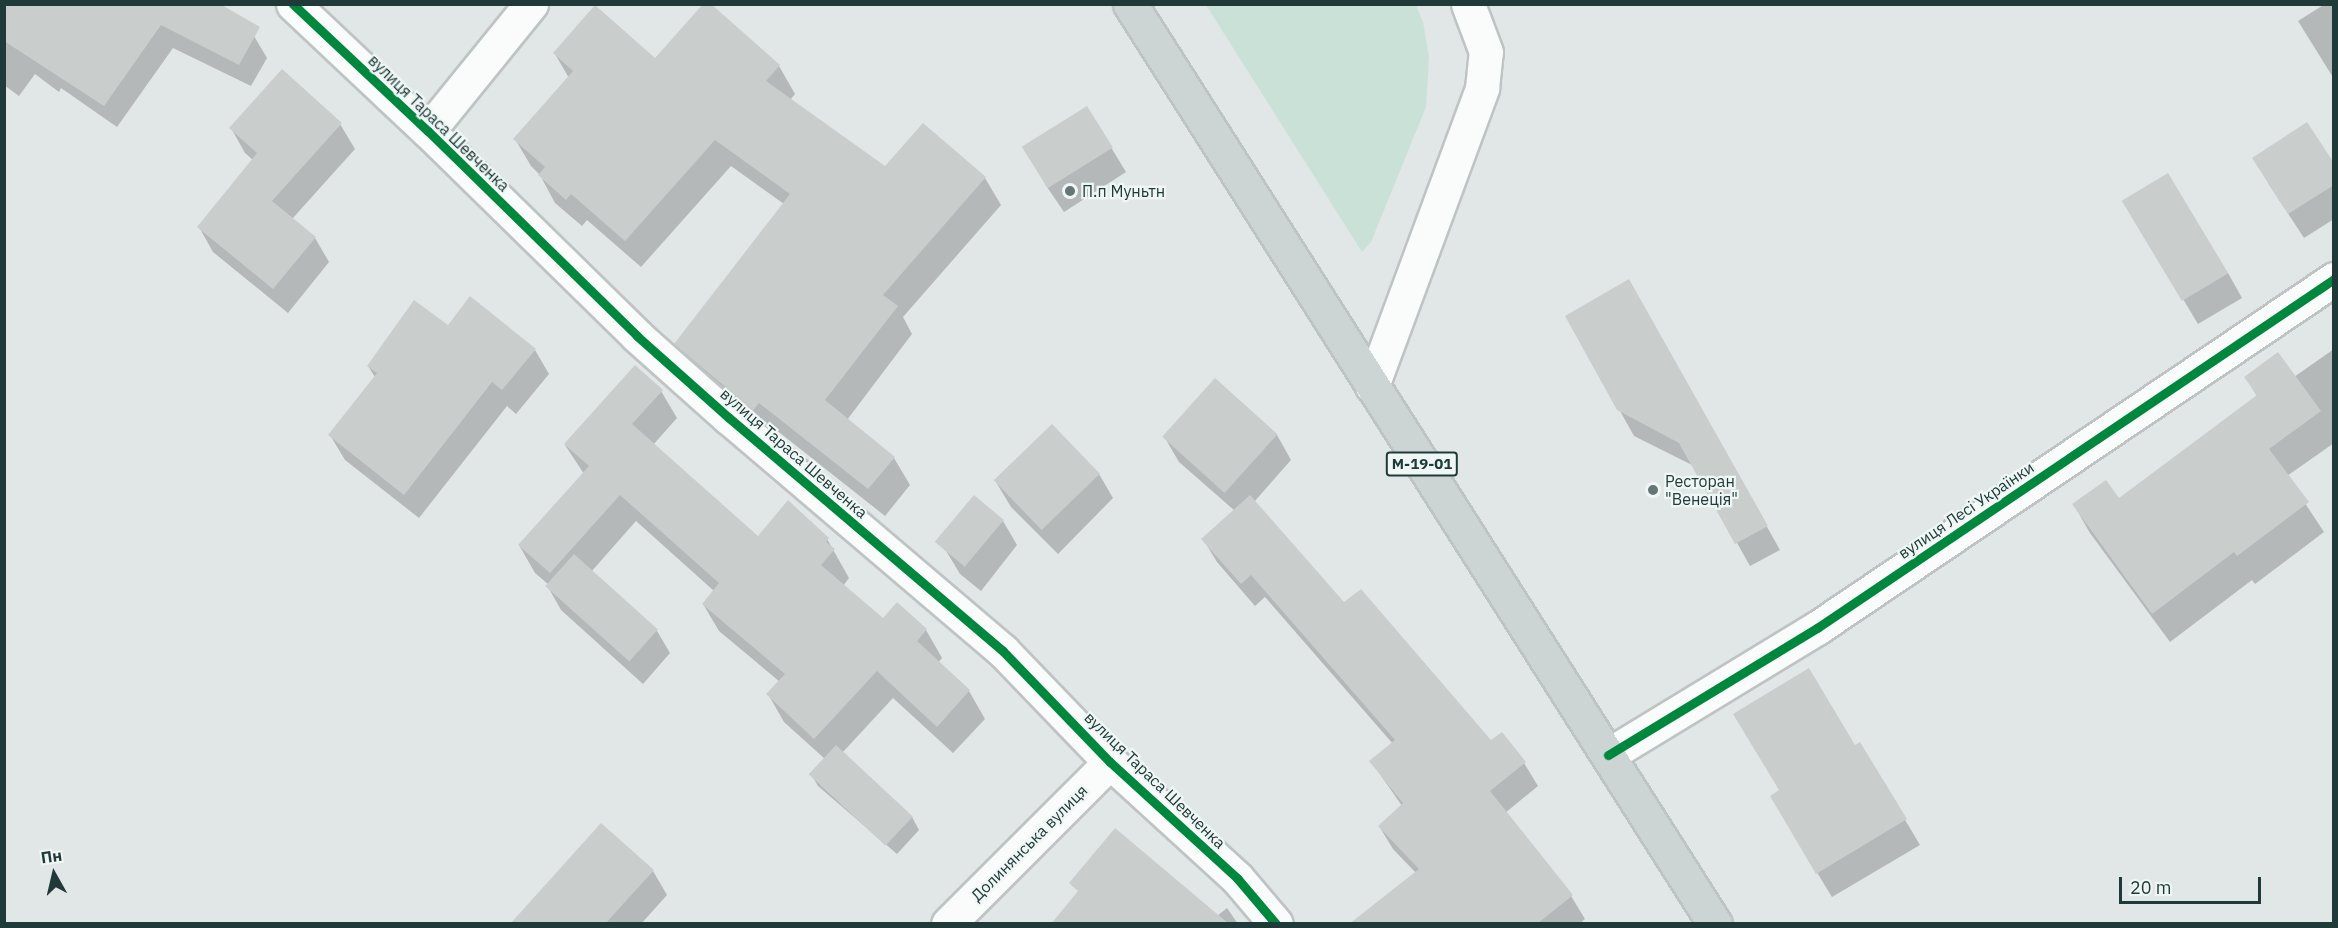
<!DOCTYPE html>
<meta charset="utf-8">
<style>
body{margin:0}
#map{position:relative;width:2338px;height:928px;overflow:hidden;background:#e1e7e6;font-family:"IBM Plex Sans",sans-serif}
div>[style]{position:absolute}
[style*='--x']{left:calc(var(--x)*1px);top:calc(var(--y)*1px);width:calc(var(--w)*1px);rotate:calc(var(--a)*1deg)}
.green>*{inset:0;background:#c9e1d7}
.shadow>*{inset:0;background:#0003}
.building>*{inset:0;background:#c9cecd;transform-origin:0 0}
.roads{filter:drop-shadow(2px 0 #bec4c3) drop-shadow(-2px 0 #bec4c3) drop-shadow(0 2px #bec4c3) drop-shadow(0 -2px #bec4c3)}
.minor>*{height:33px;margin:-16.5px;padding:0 16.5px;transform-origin:16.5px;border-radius:16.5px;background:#fafbfb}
.major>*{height:33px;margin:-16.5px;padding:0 16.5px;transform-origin:16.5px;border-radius:16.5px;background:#ccd4d4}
.cycleway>*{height:9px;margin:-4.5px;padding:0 4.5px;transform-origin:4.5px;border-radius:4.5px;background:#00873e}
.dots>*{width:16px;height:16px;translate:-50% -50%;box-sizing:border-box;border:3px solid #eff7f5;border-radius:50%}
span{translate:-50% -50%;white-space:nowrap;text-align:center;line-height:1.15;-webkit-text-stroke:4.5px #eff7f5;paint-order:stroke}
.shield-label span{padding:2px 4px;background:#eff7f5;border:2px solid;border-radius:4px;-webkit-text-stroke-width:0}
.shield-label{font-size:15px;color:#203a3a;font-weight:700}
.street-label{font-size:16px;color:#203a3a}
.poi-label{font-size:16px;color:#203a3a}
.left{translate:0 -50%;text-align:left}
.frame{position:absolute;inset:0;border:6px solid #203a3a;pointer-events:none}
.north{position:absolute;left:24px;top:844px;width:60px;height:60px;-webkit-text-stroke:4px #eff7f5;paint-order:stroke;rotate:352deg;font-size:16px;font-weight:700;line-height:24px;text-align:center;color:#203a3a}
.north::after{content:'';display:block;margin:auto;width:21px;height:27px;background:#203a3a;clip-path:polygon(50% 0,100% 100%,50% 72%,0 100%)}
.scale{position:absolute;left:2119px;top:877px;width:142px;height:27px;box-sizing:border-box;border:3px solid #203a3a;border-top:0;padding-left:8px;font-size:18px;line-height:21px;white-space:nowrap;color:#203a3a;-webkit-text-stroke:4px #eff7f5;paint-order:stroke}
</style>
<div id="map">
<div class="green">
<i style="clip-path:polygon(1206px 5px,1416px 5px,1423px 22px,1429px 57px,1426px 107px,1371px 242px,1362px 252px)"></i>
</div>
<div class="shadow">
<i style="clip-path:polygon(4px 4px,254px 36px,267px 58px,251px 86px,173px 48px,117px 127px,61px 88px,59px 92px,35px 74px,19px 96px,4px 85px)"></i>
<i style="clip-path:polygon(708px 4px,779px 66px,795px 94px,790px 100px,886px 168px,985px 178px,1001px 205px,903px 317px,912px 334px,847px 420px,894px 458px,910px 485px,885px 516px,775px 429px,769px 436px,692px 371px,676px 344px,784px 204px,731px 166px,641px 267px,587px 220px,582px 226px,555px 203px,540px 175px,531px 166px,515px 139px,569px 78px,555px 54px,655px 60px)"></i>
<i style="clip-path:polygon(2325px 4px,2334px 4px,2334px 79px,2298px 21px)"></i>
<i style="clip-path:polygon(1087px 108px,1126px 172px,1064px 212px,1045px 184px)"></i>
<i style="clip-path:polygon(340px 124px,355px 149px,292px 219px,315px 238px,329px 262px,288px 313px,213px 252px,199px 227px,253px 160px,245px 153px,231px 128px)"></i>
<i style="clip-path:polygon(2334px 166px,2334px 219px,2304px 238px,2268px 183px)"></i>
<i style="clip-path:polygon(2139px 226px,2228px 273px,2242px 298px,2198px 324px)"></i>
<i style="clip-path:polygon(1629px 281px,1780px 550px,1750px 566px,1694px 466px,1634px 436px,1567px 316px)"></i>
<i style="clip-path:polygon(449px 327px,535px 350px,549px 374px,516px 414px,507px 406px,419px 518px,345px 460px,330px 435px,375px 377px,368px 366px)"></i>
<i style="clip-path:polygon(2334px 349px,2334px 443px,2287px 476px,2324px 532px,2255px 584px,2252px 580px,2170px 642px,2090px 533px,2074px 505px,2119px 500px,2257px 396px,2246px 378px,2294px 377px)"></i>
<i style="clip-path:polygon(661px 391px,677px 418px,653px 445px,758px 538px,827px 539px,849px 578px,843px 586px,883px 620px,897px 604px,926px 630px,942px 658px,938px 663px,969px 691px,985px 719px,953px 753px,893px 698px,842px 753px,912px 817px,919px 830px,897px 854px,818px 786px,811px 774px,825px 759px,784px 722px,768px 694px,780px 682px,719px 631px,703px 604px,714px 591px,636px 521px,591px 572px,657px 631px,670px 653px,643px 684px,561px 610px,548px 587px,549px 585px,535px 573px,519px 545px,584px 474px,565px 445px)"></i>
<i style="clip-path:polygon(1277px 435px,1291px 460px,1254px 502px,1344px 604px,1491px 742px,1524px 763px,1538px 786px,1505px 813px,1571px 896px,1585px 919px,1579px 924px,1500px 924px,1416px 873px,1393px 849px,1379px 826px,1402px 806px,1371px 761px,1393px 744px,1265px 597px,1255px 606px,1217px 562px,1203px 539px,1235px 511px,1179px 462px,1165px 438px)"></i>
<i style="clip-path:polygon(1099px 474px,1113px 498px,1058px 554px,1011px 507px,996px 482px)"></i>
<i style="clip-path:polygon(1003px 521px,1017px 545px,981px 591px,960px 574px,945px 549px)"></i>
<i style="clip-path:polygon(1860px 744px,1920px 845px,1832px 897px,1786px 822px,1780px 791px)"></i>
<i style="clip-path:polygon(653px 871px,667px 895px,641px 924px,512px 924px)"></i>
<i style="clip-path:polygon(1227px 908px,1238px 924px,1207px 924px)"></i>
</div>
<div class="building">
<i style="clip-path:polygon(4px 4px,220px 4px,260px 27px,239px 65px,161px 25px,104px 106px,4px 41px)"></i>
<i style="clip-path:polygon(703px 4px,711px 4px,780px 65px,766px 81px,885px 166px,923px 123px,986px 177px,883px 295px,898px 306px,825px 400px,895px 457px,868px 489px,759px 403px,753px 410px,674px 344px,790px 194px,715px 140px,625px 241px,571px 194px,566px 200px,538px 175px,545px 167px,513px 139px,573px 71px,553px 53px,595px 5px,655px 58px)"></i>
<i style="clip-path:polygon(282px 69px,342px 123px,272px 201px,316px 237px,273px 289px,197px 227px,257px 153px,229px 128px)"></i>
<i style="left:1087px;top:106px;width:49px;height:77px;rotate:58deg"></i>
<i style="clip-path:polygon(2307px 122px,2334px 163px,2334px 185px,2288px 214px,2252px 158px)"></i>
<i style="left:2168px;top:173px;width:117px;height:54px;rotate:59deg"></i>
<i style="clip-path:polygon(1629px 279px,1768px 526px,1735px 544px,1679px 443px,1617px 410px,1565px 316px)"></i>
<i style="clip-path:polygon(470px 296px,536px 349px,502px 390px,492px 382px,404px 495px,328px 435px,377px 373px,367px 366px,414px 300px,448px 325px)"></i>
<i style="clip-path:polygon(2278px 352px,2321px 411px,2269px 449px,2309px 502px,2237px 556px,2234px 552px,2152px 614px,2072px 504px,2106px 480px,2119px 498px,2257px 395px,2244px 377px)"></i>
<i style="clip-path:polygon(635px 365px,663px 390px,632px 424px,758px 536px,788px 500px,829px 538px,826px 542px,835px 549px,821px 565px,883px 618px,897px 602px,927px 629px,917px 641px,970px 690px,937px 727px,877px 671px,814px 739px,766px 694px,785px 674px,702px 604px,719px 583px,620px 495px,550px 573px,518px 545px,589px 466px,564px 444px)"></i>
<i style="left:1215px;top:378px;width:84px;height:79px;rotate:42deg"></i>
<i style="left:1052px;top:424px;width:69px;height:81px;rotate:46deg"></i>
<i style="left:974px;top:495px;width:39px;height:61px;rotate:40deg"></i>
<i style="clip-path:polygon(1250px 495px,1344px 602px,1361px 589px,1491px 740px,1502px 732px,1526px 762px,1490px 791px,1573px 895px,1537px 924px,1349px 924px,1419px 869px,1378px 826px,1403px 803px,1369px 761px,1395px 740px,1251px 575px,1241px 584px,1201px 539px)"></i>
<i style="left:574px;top:554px;width:113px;height:43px;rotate:42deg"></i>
<i style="clip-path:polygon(1809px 668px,1855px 745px,1860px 742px,1907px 819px,1816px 874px,1770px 796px,1779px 790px,1733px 714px)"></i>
<i style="left:836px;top:745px;width:105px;height:40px;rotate:43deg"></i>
<i style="clip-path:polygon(601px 823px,654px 870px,605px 924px,510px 924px)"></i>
<i style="clip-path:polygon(1115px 828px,1229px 924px,1051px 924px,1078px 891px,1069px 883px)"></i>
</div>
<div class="roads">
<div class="minor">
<i style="--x:293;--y:4;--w:185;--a:43.3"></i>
<i style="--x:428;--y:131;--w:293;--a:44.4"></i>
<i style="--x:637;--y:336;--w:122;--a:41.7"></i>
<i style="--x:728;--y:417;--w:361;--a:40.4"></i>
<i style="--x:1003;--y:651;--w:154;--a:46.1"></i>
<i style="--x:1110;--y:762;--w:172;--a:42.4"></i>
<i style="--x:1237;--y:878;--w:60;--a:49.7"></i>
<i style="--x:428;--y:131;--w:164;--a:-51"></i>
<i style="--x:1372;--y:386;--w:318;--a:-69.7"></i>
<i style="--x:1482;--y:88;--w:36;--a:-84"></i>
<i style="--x:1486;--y:52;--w:51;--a:-110.6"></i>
<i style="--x:1608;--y:755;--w:245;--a:-31.3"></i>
<i style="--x:1817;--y:628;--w:624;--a:-34.02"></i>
<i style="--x:948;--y:924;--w:229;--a:-45"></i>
</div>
<div class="major">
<i style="--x:1130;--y:4;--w:1090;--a:57.55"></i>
</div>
</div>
<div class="cycleway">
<i style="--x:293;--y:4;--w:185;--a:43.3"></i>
<i style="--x:428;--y:131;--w:293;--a:44.4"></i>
<i style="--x:637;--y:336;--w:122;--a:41.7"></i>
<i style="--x:728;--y:417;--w:361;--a:40.4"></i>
<i style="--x:1003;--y:651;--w:154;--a:46.1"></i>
<i style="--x:1110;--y:762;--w:172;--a:42.4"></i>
<i style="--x:1237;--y:878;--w:60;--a:49.7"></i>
<i style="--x:1608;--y:755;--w:245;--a:-31.3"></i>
<i style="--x:1817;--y:628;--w:624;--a:-34.02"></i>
</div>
<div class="dots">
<i style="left:1070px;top:191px;background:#647776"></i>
<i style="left:1653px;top:490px;background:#647776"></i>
</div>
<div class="shield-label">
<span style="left:1422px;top:464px">М-19-01</span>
</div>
<div class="street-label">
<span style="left:439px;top:123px;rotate:44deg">вулиця Тараса Шевченка</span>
<span style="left:794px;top:453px;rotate:41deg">вулиця Тараса Шевченка</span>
<span style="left:1966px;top:510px;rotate:-34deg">вулиця Лесі Українки</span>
<span style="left:1155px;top:780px;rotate:44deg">вулиця Тараса Шевченка</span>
<span style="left:1029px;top:843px;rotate:-45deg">Долинянська вулиця</span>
</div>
<div class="poi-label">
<span class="left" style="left:1082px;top:191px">П.п Муньтн</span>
<span class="left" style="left:1665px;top:490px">Ресторан<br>"Венеція"</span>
</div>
<div class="frame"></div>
<div class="north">Пн</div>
<div class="scale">20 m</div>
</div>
